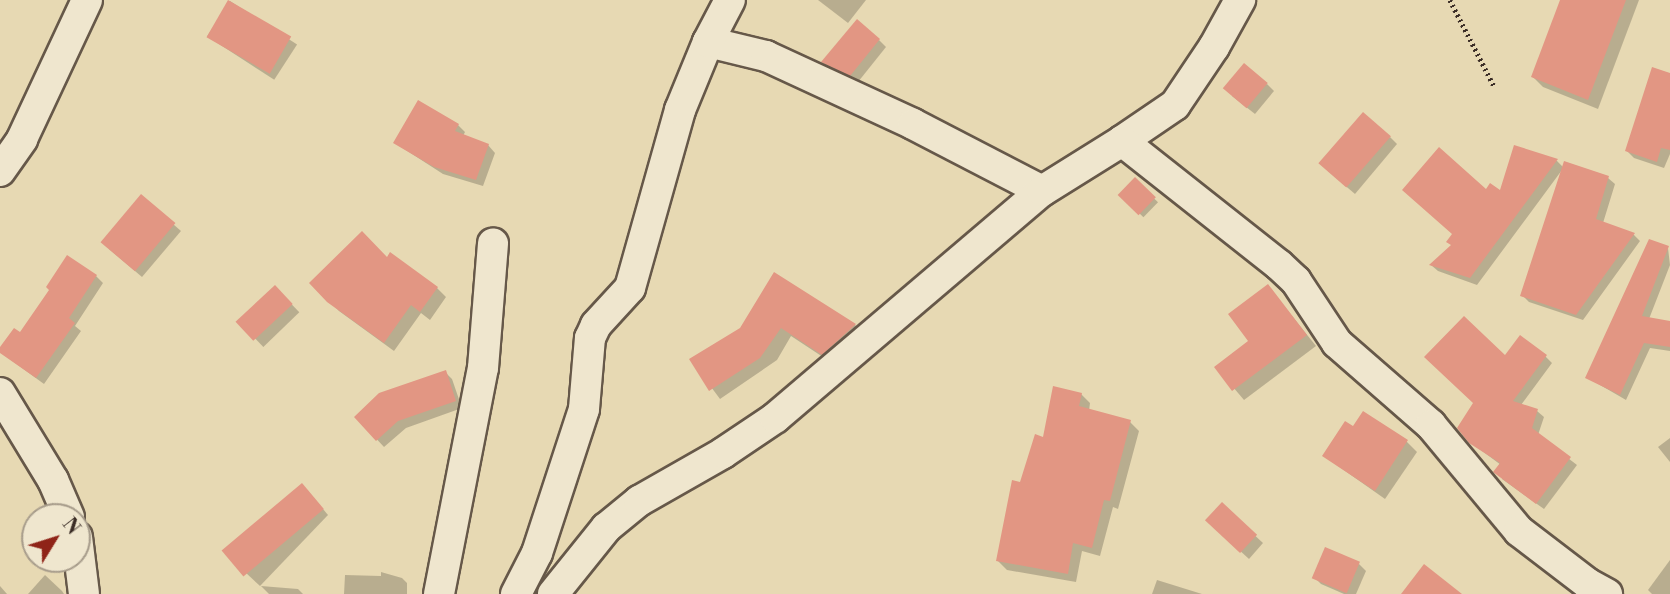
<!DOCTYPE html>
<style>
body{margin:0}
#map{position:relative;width:1670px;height:594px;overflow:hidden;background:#e7d9b3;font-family:"Libre Bodoni",serif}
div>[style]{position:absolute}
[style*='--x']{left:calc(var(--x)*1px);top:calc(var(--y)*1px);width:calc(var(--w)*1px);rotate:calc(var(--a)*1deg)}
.shadow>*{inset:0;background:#0003;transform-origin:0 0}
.building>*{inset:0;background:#e29683;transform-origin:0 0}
.path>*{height:4.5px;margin-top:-2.25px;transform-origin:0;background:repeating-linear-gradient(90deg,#3b2d26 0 2px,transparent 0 5.5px)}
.roads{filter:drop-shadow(2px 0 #665849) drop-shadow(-2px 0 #665849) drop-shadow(0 2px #665849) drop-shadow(0 -2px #665849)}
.minor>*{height:30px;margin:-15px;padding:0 15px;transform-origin:15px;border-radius:15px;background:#efe6ce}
span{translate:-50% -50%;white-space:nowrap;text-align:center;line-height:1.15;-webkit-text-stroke:5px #efe6ce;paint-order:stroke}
.north{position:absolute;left:21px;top:503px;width:70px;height:70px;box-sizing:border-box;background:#efe6ce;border:2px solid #a79c8b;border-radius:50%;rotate:52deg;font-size:19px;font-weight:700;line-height:28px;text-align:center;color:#3b2d26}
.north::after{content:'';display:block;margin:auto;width:24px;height:32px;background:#8f2418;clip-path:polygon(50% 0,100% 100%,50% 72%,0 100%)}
</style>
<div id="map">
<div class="shadow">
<i style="clip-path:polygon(818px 0,866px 0,848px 23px)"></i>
<i style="clip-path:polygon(1562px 0,1639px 0,1598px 109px,1543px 87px,1533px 77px)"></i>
<i style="left:230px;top:1px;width:80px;height:42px;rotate:33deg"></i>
<i style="clip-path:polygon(879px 40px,886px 47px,858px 82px,830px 69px,823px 62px)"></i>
<i style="clip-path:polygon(1670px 76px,1670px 154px,1664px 168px,1634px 158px,1627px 151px)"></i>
<i style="clip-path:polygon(1267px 84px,1274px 91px,1255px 114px,1232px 96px)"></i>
<i style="clip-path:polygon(458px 125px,465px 132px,463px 136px,488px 145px,495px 153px,483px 186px,443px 174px,395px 143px)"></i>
<i style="clip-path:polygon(1390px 137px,1397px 144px,1355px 194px,1328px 171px)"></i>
<i style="clip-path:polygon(1515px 147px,1557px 161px,1564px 168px,1608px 178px,1615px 184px,1603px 223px,1634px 235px,1640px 241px,1583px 320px,1529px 302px,1522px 295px,1562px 170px,1477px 285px,1438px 271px,1431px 265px,1453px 246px,1486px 191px,1500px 193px)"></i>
<i style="left:1135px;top:180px;width:32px;height:21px;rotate:44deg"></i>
<i style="clip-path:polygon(141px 196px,181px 231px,142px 277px,109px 249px)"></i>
<i style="clip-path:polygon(1668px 248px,1670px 265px,1649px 319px,1670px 323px,1670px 351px,1650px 348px,1626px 400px,1588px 378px)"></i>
<i style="clip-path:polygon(387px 259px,437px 288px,446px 297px,430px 320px,421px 313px,394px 351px,339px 311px,312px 283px)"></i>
<i style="clip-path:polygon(96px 276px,103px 283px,75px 326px,81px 331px,44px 384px,0 352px,20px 334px,51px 290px)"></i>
<i style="clip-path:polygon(1268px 286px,1316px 346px,1244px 400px,1216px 367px,1250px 342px)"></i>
<i style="left:275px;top:287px;width:35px;height:50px;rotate:46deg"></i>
<i style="clip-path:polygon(855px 325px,864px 334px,832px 363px,791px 336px,777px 360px,720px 399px,691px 360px,742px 329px)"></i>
<i style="clip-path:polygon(1545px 356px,1552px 363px,1521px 405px,1537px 411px,1544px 417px,1538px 435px,1577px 465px,1544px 509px,1502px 479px,1501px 465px,1470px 442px,1505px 358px)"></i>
<i style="clip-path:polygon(445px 372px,452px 379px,462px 408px,406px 428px,384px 447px,356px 417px)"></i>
<i style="clip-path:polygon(1081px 394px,1090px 403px,1089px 411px,1130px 422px,1139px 431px,1118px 509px,1113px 507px,1100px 556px,1082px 551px,1076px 582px,1007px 570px,998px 561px,1021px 484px,1045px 439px)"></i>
<i style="clip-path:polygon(1354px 429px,1406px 441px,1417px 452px,1385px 499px,1324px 456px)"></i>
<i style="clip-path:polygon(1670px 438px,1670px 462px,1658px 447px)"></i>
<i style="clip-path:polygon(308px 491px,328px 515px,260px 586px,231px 559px)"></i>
<i style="clip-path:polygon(1222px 505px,1263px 543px,1249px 559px,1214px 527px)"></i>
<i style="clip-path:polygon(1670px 560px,1670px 594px,1652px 594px,1648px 590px)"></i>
<i style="clip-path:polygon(1359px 564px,1366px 571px,1356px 594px,1344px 594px,1321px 584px,1314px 577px)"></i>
<i style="clip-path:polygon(381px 572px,402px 578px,407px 583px,407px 594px,344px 594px,345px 575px,381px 576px)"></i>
<i style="clip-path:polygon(45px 575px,62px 591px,64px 594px,28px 594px)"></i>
<i style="clip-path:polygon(1157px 580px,1202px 594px,1152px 594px)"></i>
<i style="clip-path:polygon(0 586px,7px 594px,0 594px)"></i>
<i style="clip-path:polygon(261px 586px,298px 589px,303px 594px,269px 594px)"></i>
</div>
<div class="building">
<i style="left:228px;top:0;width:73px;height:43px;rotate:30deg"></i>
<i style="clip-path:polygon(1560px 0,1626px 0,1588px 100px,1531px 77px)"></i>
<i style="clip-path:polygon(857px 19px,880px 39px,850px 76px,821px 62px)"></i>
<i style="left:1244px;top:63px;width:31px;height:33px;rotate:40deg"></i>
<i style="clip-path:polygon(1652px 67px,1670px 73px,1670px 150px,1661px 148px,1657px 162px,1625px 151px)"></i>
<i style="clip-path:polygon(418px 100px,459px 124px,455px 131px,489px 144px,476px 180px,434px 167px,393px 143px)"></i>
<i style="left:1363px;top:112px;width:37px;height:68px;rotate:41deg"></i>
<i style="clip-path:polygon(1514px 145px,1558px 159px,1470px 278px,1429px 265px,1451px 245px,1446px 242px,1452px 234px,1402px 190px,1439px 147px,1486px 189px,1490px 183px,1500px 190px)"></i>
<i style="clip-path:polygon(1564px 161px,1609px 176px,1596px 219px,1635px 233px,1576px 315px,1520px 296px)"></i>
<i style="left:1135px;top:177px;width:29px;height:25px;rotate:44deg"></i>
<i style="left:141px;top:194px;width:45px;height:63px;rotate:40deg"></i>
<i style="clip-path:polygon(362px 231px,387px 257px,390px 252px,438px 287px,420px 312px,411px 305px,384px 343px,327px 302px,309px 283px)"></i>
<i style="clip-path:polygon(1649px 239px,1669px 246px,1642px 316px,1670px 321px,1670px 347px,1644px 343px,1620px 395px,1585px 378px)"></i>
<i style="clip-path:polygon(67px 255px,97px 275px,69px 318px,75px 323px,36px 378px,0 353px,0 347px,14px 328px,20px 332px,49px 290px,46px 287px)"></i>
<i style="clip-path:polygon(774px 272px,856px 324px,822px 355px,781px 328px,760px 358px,709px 391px,689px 359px,740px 328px)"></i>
<i style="clip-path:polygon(1268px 284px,1307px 335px,1232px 391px,1214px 367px,1248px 341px,1228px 314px)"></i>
<i style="left:275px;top:285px;width:26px;height:54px;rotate:47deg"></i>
<i style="clip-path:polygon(1464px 316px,1505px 355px,1520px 335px,1547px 355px,1513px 401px,1538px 409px,1532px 428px,1571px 457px,1536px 504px,1493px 472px,1500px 463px,1469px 443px,1457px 428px,1473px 403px,1424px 357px)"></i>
<i style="clip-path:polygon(446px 370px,456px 401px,398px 421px,376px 441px,354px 417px,379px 393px)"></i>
<i style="clip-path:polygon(1053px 386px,1082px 393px,1079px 406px,1131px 420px,1110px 501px,1104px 500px,1092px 548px,1073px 543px,1068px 574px,996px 561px,1012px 480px,1020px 482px,1035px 434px,1043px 437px)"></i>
<i style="clip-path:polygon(1363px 411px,1408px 440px,1375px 491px,1322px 456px,1345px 421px,1353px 426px)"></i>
<i style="left:302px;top:483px;width:34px;height:105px;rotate:50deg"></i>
<i style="left:1222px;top:502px;width:48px;height:25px;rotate:43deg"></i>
<i style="left:1325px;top:547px;width:38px;height:34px;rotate:23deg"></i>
<i style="clip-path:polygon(1424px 564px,1462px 594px,1401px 594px)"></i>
</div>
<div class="path">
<i style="--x:1450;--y:0;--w:97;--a:62.9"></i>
</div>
<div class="roads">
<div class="minor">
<i style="--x:708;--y:42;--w:60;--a:13.6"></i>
<i style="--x:766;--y:56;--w:162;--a:24.8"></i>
<i style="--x:913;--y:124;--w:145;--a:27.4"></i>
<i style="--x:1122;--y:141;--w:64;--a:-34.2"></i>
<i style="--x:1175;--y:105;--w:70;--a:-56.1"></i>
<i style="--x:1214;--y:47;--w:54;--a:-61"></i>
<i style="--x:0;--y:171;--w:39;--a:-55"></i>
<i style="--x:22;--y:139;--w:153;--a:-64.9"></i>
<i style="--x:0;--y:393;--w:102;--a:58.7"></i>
<i style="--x:53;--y:480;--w:40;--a:66.6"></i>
<i style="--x:77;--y:537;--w:57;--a:83"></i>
<i style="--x:439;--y:594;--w:230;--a:-79"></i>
<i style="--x:483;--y:368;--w:125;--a:-85.4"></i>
<i style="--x:516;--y:594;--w:46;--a:-62.9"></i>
<i style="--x:537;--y:553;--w:151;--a:-71.9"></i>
<i style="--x:584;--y:409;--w:71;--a:-85.2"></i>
<i style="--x:590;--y:338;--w:14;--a:-65"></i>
<i style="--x:596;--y:325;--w:50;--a:-47.4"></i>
<i style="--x:630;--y:288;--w:185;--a:-74.3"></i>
<i style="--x:680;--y:110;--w:74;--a:-67.6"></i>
<i style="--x:708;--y:42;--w:47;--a:-62.4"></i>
<i style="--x:553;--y:594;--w:85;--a:-51.2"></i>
<i style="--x:606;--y:528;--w:43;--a:-39.3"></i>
<i style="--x:639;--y:501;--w:97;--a:-29.7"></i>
<i style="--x:723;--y:453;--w:63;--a:-33.9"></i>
<i style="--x:775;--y:418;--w:350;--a:-40.4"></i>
<i style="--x:1042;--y:191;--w:94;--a:-32"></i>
<i style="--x:1122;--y:141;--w:200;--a:38.3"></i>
<i style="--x:1279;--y:265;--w:23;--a:43"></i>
<i style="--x:1296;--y:281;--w:74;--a:56.5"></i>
<i style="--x:1337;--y:343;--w:125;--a:41.1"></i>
<i style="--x:1431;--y:425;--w:138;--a:50.3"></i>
<i style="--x:1519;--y:531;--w:86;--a:37.4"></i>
<i style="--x:1587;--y:583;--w:23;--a:29"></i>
</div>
</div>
<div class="north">N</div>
</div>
